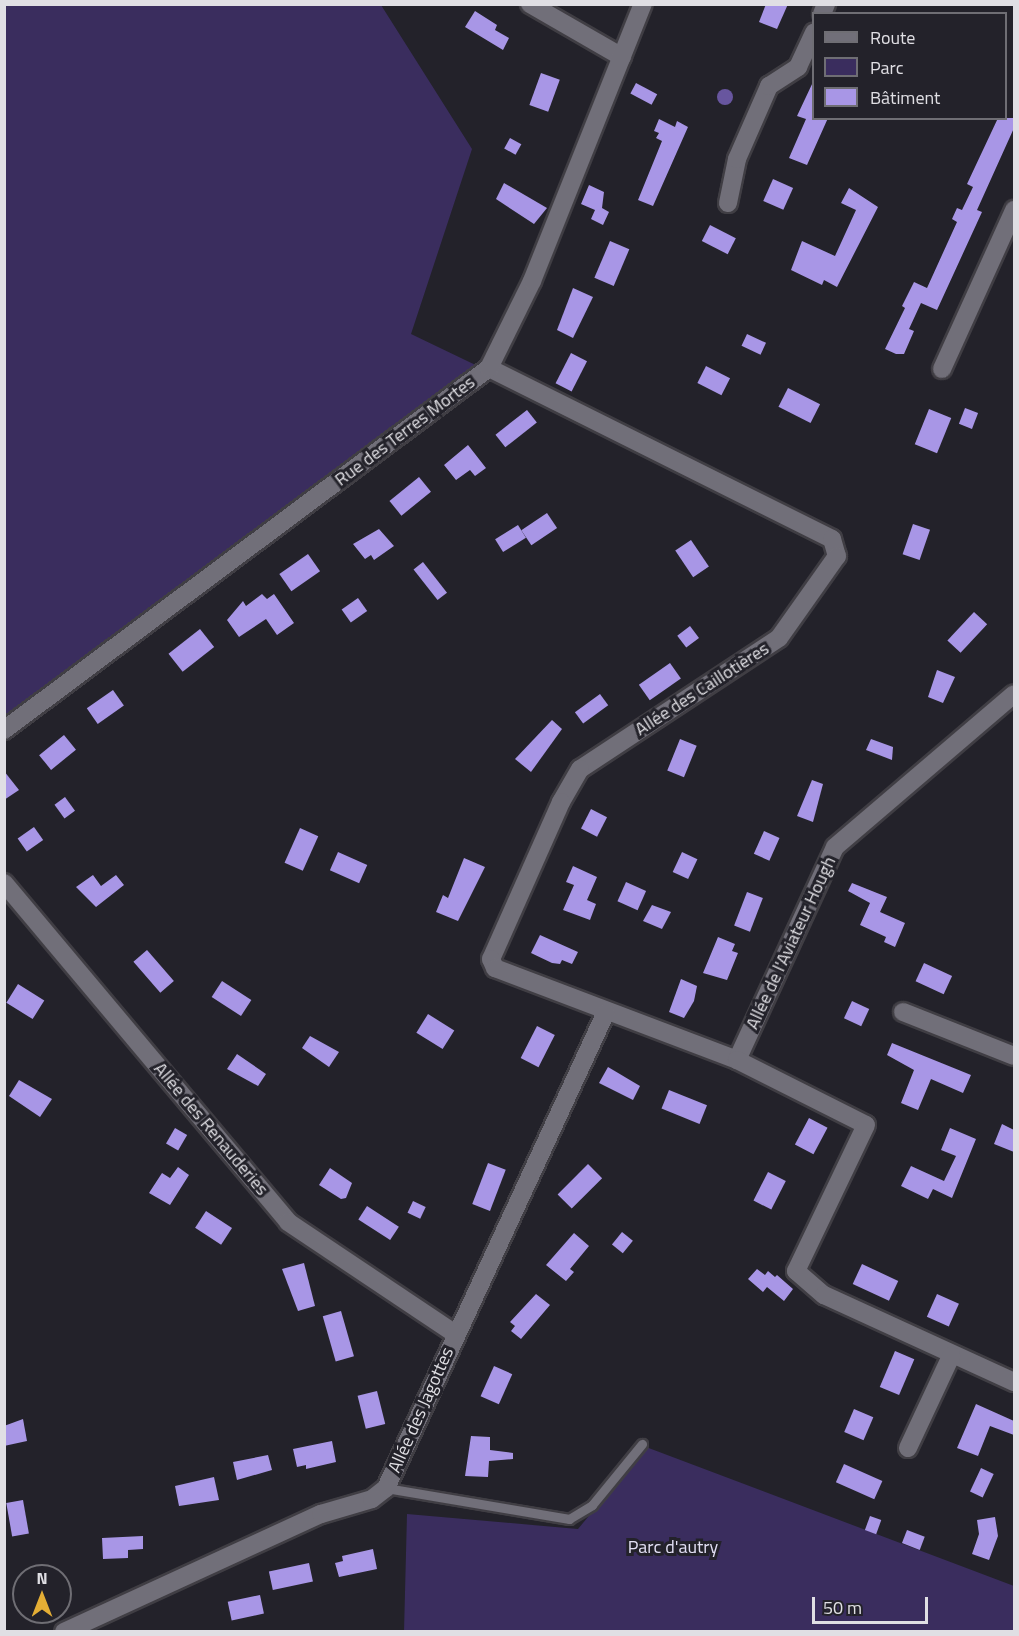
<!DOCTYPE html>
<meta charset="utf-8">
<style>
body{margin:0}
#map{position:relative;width:1019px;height:1636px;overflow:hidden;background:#23222a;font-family:"Titillium Web",sans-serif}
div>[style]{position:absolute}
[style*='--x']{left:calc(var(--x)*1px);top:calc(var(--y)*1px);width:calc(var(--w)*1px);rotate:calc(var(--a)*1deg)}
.green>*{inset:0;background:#3a2d5e}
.water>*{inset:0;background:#68569f}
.round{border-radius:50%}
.building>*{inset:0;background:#a896e6;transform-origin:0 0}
.roads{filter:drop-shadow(2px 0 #403e44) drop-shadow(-2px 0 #403e44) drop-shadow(0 2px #403e44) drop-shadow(0 -2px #403e44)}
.lane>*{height:9px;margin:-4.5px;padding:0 4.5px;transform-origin:4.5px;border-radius:4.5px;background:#716f79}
.street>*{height:18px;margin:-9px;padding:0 9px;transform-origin:9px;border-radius:9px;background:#716f79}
span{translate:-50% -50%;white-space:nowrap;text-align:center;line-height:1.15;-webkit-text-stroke:6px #23222a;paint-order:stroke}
.street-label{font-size:18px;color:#e0dfe4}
.park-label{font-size:18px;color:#e3e0f5}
.frame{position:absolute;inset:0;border:6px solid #e0dfe4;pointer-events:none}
.legend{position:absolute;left:812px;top:12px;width:195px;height:108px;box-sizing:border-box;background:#23222a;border:2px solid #6f6e74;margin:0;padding:8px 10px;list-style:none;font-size:18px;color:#e0dfe4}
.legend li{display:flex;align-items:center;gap:12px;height:30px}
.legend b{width:30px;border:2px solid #6f6e74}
.north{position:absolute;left:12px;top:1564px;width:60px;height:60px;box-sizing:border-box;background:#23222a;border:2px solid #6f6e74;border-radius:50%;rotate:0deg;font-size:16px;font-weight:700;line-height:24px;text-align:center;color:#e0dfe4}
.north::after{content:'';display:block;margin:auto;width:21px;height:27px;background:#e4ae35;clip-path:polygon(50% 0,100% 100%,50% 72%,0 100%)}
.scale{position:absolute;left:812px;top:1597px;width:116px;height:27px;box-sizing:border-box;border:3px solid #e0dfe4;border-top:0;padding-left:8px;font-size:18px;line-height:21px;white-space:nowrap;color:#e0dfe4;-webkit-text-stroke:4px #23222a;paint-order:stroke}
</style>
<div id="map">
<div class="green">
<i style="clip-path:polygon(5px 5px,381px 5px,472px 149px,411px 334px,488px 371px,5px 719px)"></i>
<i style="clip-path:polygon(646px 1447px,1014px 1586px,1014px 1631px,404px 1632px,407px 1514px,578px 1529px)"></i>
</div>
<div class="water">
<i class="round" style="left:717px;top:89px;width:16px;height:16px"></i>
</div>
<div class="building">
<i style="clip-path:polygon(766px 4px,788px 4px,777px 29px,759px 22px)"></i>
<i style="clip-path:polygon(475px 11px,497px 25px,495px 30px,509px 38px,503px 50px,465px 27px)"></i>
<i style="left:541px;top:73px;width:20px;height:34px;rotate:20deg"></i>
<i style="clip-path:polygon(813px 82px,813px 118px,828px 118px,807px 165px,789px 158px,806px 119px,797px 116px)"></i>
<i style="left:636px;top:83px;width:24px;height:12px;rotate:28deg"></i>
<i style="clip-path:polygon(998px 118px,1014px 118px,1014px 128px,977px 210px,982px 212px,937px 310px,921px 303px,909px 329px,914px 331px,904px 354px,896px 354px,885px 349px,905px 308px,902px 306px,914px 282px,927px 288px,957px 222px,952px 219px,957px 208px,962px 210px,973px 187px,967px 184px)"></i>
<i style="clip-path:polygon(659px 119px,675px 127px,677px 121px,688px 127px,653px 206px,638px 200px,662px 141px,656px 138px,659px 133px,654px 131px)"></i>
<i style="left:510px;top:138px;width:13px;height:12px;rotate:29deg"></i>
<i style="left:773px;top:179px;width:22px;height:24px;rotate:24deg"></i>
<i style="clip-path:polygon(504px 183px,547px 208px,534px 224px,496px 199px)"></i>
<i style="clip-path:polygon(589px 185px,604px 192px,602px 208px,609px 212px,603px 225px,591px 219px,595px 210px,581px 204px)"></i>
<i style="clip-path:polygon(849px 188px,878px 207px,837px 287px,824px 280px,822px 285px,791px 270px,802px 241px,835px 256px,856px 210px,841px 203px)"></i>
<i style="left:710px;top:225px;width:29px;height:18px;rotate:27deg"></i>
<i style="left:610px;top:241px;width:21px;height:40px;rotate:23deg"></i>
<i style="clip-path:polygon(573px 288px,593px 297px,573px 338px,557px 330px)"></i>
<i style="left:747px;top:334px;width:21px;height:13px;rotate:25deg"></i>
<i style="left:571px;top:353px;width:18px;height:34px;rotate:27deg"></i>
<i style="left:706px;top:366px;width:27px;height:19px;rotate:27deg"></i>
<i style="left:788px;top:388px;width:36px;height:21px;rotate:27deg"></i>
<i style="left:965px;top:408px;width:14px;height:17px;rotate:21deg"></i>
<i style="left:929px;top:409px;width:24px;height:38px;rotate:22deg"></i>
<i style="left:527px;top:410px;width:16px;height:40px;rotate:52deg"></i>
<i style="clip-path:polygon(468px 445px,486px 468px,475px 476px,470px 470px,456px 480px,444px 465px)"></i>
<i style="left:419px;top:477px;width:19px;height:38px;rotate:51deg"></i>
<i style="left:547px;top:513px;width:18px;height:31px;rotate:56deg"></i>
<i style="left:913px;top:524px;width:18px;height:32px;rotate:19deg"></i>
<i style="left:518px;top:525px;width:15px;height:27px;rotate:58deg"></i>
<i style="clip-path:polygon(379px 529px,394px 546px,374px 560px,371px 555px,365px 559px,353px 544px)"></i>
<i style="left:691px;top:540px;width:32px;height:19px;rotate:56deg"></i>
<i style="left:308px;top:554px;width:21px;height:35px;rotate:55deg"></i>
<i style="left:423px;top:562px;width:39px;height:12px;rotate:52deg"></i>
<i style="clip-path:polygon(262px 594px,267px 599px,274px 594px,294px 623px,277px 635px,266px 619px,239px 637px,227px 620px,243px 601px,246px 606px)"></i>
<i style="left:358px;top:598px;width:16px;height:20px;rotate:55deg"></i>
<i style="left:974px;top:612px;width:18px;height:39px;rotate:43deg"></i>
<i style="left:690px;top:626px;width:15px;height:16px;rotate:53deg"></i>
<i style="left:200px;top:629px;width:23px;height:40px;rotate:52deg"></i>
<i style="left:670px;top:663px;width:19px;height:38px;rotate:55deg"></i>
<i style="clip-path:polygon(937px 670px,955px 677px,943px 703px,928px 697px)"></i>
<i style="left:113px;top:690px;width:19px;height:32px;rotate:55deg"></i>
<i style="left:600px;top:694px;width:14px;height:31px;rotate:54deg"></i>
<i style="clip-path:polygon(552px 720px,562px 729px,531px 772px,515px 759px)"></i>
<i style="left:64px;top:735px;width:19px;height:32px;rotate:51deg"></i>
<i style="left:680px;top:739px;width:18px;height:34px;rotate:22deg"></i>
<i style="clip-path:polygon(871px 739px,893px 747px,892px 760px,866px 750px)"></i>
<i style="clip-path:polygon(4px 771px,19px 790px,4px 800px)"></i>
<i style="clip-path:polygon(812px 780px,823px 784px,813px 822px,797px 816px)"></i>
<i style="left:65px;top:797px;width:17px;height:13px;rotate:54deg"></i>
<i style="left:591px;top:809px;width:18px;height:22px;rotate:27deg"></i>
<i style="left:34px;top:827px;width:16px;height:20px;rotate:55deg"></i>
<i style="left:300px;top:828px;width:20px;height:38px;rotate:24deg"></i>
<i style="left:764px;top:831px;width:17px;height:25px;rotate:24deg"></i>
<i style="left:338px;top:852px;width:32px;height:20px;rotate:24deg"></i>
<i style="left:682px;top:852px;width:17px;height:22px;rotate:25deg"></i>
<i style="clip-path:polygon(464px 858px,485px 867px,458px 921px,436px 912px,443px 895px,448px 898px)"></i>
<i style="clip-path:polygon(573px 866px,597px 877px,587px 900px,596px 904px,590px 920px,563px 910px,574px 885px,566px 882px)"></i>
<i style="clip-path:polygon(93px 875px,101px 886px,116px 875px,124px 885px,96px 907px,76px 887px)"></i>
<i style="left:626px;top:882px;width:22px;height:21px;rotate:24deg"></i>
<i style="clip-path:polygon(852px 883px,887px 897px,880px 912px,905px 923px,895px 947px,884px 942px,886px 937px,860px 925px,870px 903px,848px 891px)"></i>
<i style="left:747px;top:892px;width:17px;height:36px;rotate:21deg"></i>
<i style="clip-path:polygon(652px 905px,671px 912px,662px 929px,643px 921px)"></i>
<i style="clip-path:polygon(540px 935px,578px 952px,572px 964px,562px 960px,560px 964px,552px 963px,531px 953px)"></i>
<i style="clip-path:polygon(718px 937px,735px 944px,732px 951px,738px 953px,727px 980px,703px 973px)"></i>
<i style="left:147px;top:950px;width:41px;height:18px;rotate:49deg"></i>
<i style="left:924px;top:963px;width:31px;height:20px;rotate:25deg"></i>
<i style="clip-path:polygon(681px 979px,697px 986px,694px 1001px,684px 1018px,669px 1012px)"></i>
<i style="left:222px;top:981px;width:35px;height:19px;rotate:33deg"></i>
<i style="left:18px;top:984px;width:31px;height:22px;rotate:32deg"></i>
<i style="left:852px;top:1001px;width:19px;height:19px;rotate:25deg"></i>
<i style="left:428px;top:1014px;width:31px;height:22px;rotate:32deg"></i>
<i style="left:537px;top:1026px;width:20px;height:36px;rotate:27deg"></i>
<i style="clip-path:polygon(310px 1036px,339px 1052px,329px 1067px,302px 1048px)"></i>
<i style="clip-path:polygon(892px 1043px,971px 1075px,963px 1093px,931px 1079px,918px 1110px,901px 1103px,914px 1070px,887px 1055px)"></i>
<i style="clip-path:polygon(237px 1054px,266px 1074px,258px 1086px,227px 1069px)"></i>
<i style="clip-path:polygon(608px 1067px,640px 1086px,633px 1100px,599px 1083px)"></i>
<i style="clip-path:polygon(19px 1080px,52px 1099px,40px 1117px,9px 1096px)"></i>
<i style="left:669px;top:1090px;width:41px;height:20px;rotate:22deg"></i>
<i style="left:809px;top:1118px;width:21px;height:30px;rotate:28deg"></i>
<i style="clip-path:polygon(1002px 1124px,1014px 1130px,1014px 1152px,994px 1144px)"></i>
<i style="left:175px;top:1128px;width:14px;height:18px;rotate:30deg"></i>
<i style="clip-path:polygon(950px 1128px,976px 1139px,952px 1198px,933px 1189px,928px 1199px,901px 1186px,911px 1166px,944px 1181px,956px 1156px,941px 1150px)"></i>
<i style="left:488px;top:1163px;width:19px;height:44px;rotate:21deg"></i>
<i style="left:588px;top:1164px;width:20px;height:43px;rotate:45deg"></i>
<i style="clip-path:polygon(178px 1167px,189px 1175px,170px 1205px,149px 1193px,162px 1173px,170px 1178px)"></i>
<i style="clip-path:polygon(330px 1168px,352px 1183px,346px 1198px,341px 1199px,319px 1185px)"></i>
<i style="left:768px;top:1172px;width:20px;height:32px;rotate:27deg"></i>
<i style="left:413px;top:1201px;width:14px;height:13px;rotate:25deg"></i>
<i style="left:367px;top:1206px;width:38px;height:16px;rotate:33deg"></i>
<i style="left:206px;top:1211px;width:31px;height:20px;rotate:33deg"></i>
<i style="left:622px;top:1232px;width:14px;height:16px;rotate:39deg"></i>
<i style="clip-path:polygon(574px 1233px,589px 1246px,570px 1269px,574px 1272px,566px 1281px,546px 1265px)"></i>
<i style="clip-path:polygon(304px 1263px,315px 1306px,298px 1311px,282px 1269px)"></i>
<i style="left:862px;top:1264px;width:40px;height:22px;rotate:25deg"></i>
<i style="clip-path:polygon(757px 1269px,765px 1275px,768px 1271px,775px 1277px,777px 1275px,793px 1289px,784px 1301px,767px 1287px,763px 1292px,748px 1279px)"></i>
<i style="clip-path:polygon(536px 1294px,550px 1305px,521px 1339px,511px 1331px,515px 1326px,510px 1322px)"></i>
<i style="left:937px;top:1294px;width:24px;height:25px;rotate:24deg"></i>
<i style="left:341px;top:1311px;width:47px;height:19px;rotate:74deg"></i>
<i style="left:895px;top:1351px;width:21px;height:39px;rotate:23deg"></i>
<i style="left:494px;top:1366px;width:20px;height:33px;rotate:24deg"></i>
<i style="left:377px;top:1391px;width:34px;height:20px;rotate:76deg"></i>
<i style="clip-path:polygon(976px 1404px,1014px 1421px,1014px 1435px,990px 1426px,978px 1456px,957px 1448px)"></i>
<i style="left:854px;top:1409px;width:21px;height:25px;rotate:23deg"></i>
<i style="clip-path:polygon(23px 1419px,27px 1441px,4px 1446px,4px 1426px)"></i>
<i style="clip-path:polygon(471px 1436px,490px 1437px,490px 1450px,513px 1453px,513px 1459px,489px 1461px,488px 1477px,465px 1476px)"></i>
<i style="clip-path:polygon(332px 1441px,336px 1462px,306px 1469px,306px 1465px,297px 1467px,293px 1449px)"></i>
<i style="clip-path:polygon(268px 1455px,272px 1470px,237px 1480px,233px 1462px)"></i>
<i style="left:844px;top:1464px;width:42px;height:20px;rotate:24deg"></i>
<i style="left:981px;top:1468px;width:14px;height:26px;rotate:25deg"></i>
<i style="clip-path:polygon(214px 1477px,219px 1500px,179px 1506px,175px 1486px)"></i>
<i style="left:23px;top:1500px;width:34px;height:17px;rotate:80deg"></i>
<i style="left:870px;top:1516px;width:12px;height:15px;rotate:20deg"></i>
<i style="clip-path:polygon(995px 1517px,998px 1536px,989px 1560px,972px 1554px,979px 1534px,977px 1520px)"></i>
<i style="left:907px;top:1530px;width:19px;height:14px;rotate:21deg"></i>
<i style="clip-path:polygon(143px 1536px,143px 1549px,128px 1550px,128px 1558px,103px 1559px,102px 1538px)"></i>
<i style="clip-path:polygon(373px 1549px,377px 1569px,339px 1577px,335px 1563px,343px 1561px,342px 1556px)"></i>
<i style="left:309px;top:1563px;width:19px;height:41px;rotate:78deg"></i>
<i style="left:260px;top:1595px;width:19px;height:33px;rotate:78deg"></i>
</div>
<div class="roads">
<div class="lane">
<i style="--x:386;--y:1488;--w:186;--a:9.6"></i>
<i style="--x:569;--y:1519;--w:27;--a:-31"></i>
<i style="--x:592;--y:1505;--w:79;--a:-50.7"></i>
</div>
<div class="street">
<i style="--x:530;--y:4;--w:106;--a:29.9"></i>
<i style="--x:822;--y:14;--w:11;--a:-68"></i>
<i style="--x:728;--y:203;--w:45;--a:-78.4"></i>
<i style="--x:737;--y:159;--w:80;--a:-66.3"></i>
<i style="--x:769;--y:86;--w:35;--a:-33"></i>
<i style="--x:798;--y:67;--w:38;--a:-65"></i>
<i style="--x:489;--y:368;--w:383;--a:26.5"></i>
<i style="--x:832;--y:539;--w:18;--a:74"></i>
<i style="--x:837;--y:556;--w:100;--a:125.3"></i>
<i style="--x:779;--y:638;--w:238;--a:146.6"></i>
<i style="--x:580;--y:769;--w:38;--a:120"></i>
<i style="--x:561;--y:802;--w:172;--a:114"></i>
<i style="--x:491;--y:959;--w:10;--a:66"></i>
<i style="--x:495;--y:968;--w:259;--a:20.8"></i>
<i style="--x:737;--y:1060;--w:234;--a:-65.3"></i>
<i style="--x:835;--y:847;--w:235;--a:-40.5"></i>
<i style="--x:942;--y:369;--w:175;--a:-65.6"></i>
<i style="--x:4;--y:730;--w:605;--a:-36.74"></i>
<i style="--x:489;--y:368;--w:97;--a:-63.7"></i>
<i style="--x:532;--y:281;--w:298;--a:-68.2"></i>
<i style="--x:4;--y:883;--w:442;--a:50"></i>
<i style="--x:288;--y:1222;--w:201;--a:33.8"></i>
<i style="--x:903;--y:1012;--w:119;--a:21.6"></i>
<i style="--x:737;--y:1060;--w:144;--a:26.7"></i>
<i style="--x:866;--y:1125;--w:162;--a:115.6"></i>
<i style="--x:796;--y:1271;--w:37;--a:41"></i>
<i style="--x:824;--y:1295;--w:209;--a:24.6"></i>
<i style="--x:908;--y:1448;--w:102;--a:-64.9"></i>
<i style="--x:64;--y:1632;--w:283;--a:-24.7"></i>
<i style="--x:321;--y:1514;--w:53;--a:-16.4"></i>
<i style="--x:372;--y:1499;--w:18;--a:-38"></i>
<i style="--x:386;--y:1488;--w:524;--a:-65.19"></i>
</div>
</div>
<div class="street-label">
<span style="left:405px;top:431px;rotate:-37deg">Rue des Terres Mortes</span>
<span style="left:702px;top:689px;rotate:-33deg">Allée des Caillotières</span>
<span style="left:791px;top:943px;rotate:-65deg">Allée de l'Aviateur Hough</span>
<span style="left:211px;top:1129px;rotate:50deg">Allée des Renauderies</span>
<span style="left:421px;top:1410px;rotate:-66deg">Allée des Jagottes</span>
</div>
<div class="park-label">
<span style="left:673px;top:1547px">Parc d'autry</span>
</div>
<div class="frame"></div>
<ul class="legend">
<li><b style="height:8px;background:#716f79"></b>Route</li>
<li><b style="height:16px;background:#3a2d5e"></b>Parc</li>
<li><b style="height:16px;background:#a896e6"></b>Bâtiment</li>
</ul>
<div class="north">N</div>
<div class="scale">50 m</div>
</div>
